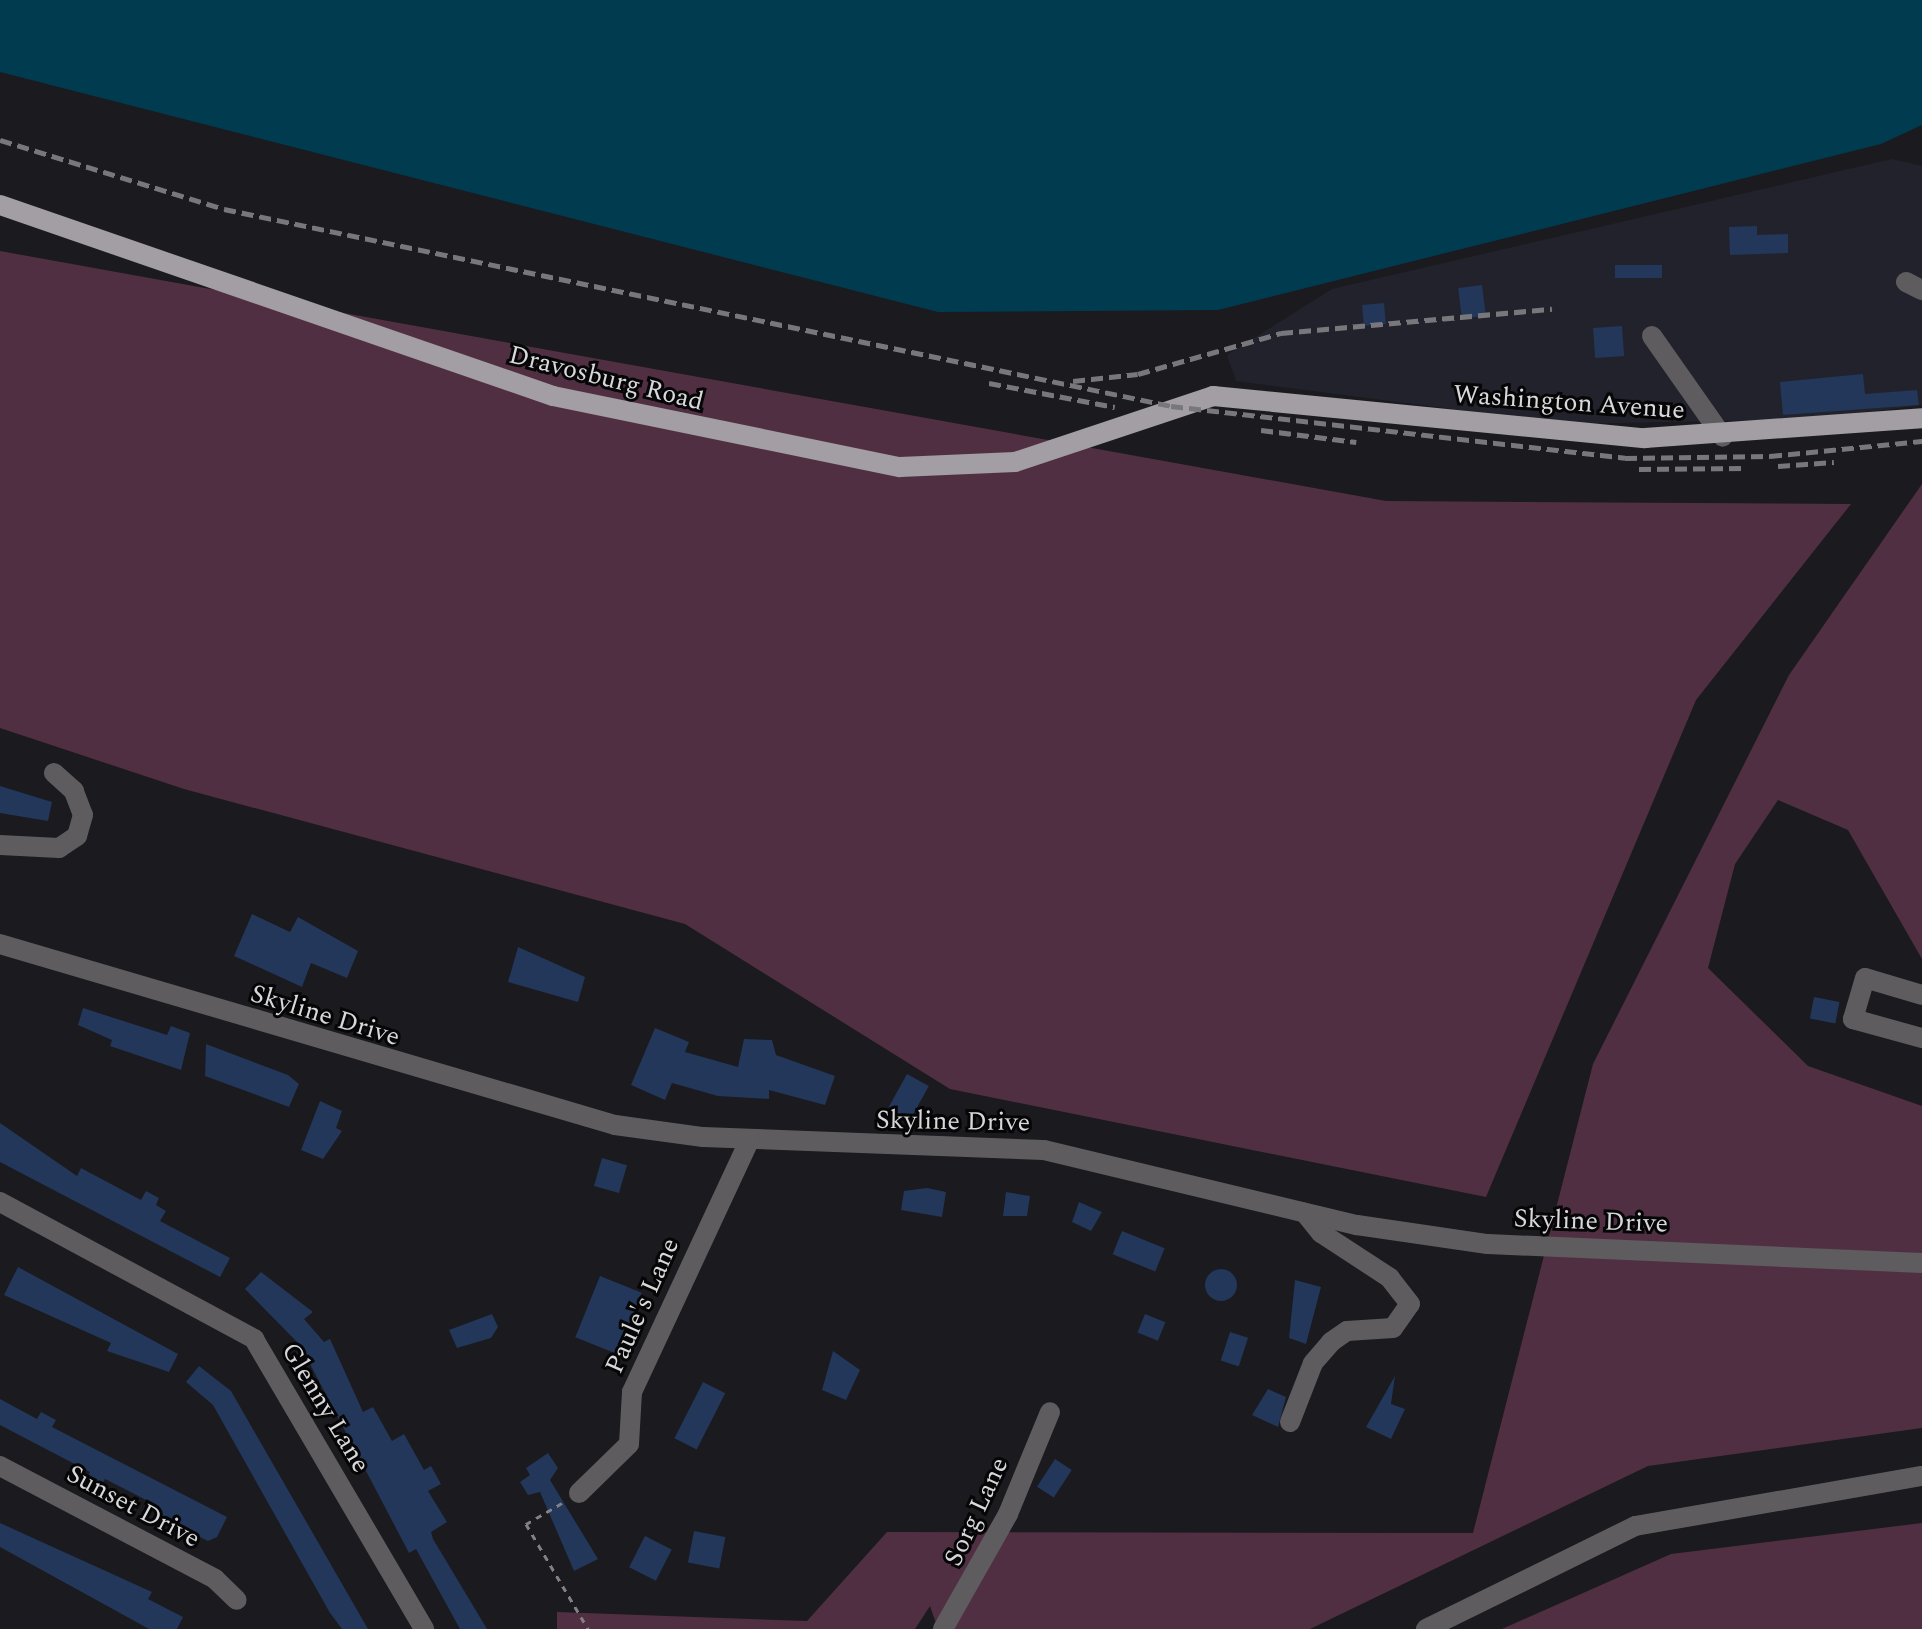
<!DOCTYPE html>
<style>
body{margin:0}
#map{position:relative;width:1922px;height:1629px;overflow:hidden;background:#1a1a1f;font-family:Spectral,serif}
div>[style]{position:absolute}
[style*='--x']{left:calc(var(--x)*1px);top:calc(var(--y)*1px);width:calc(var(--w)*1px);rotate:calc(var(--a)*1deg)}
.built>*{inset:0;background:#22222c}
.green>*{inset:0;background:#512f43}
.water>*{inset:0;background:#013b50}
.building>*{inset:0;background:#223759;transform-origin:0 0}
.round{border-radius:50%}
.path>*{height:3px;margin-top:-1.5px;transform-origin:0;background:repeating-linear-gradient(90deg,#828286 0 6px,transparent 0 12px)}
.minor>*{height:20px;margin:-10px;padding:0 10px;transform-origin:10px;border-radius:10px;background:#5e5c5e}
.major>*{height:20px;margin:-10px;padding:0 10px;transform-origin:10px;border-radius:10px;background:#a29ea3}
.rail>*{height:5px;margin-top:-2.5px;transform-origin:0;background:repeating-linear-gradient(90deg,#77777c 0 12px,transparent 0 18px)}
span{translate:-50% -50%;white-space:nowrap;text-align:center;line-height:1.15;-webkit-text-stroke:6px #060607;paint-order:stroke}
.street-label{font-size:26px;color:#d8d8dc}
</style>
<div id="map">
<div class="built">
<i style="clip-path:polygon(1892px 159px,1922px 166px,1922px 405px,1816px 419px,1569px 424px,1236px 381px,1227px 355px,1332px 289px)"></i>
</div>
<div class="green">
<i style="clip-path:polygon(0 251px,1386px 501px,1851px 504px,1696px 700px,1486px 1197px,950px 1089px,685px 924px,184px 789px,0 728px)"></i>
<i style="clip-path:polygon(1922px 484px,1922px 959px,1848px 830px,1778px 800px,1735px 864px,1708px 968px,1808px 1066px,1922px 1106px,1922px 1428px,1648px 1466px,1310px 1629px,938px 1629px,930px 1606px,915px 1629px,557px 1629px,557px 1612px,807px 1621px,887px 1532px,1473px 1533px,1593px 1064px,1789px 675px)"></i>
<i style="clip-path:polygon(1922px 1523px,1922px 1629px,1502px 1629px,1671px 1554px)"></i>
</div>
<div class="water">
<i style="clip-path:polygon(0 0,1922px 0,1922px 125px,1881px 144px,1218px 310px,938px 312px,0 72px)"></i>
</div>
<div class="building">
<i style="clip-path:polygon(1757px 226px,1757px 235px,1788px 234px,1788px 253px,1730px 255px,1729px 227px)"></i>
<i style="left:1662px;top:265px;width:13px;height:47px;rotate:90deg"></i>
<i style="left:1482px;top:285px;width:31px;height:24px;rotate:83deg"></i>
<i style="left:1384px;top:303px;width:21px;height:22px;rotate:85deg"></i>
<i style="left:1622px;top:326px;width:30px;height:29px;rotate:86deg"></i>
<i style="clip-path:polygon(1863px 374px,1865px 394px,1917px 390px,1919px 405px,1783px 415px,1780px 382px)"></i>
<i style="clip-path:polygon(0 786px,52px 802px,48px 821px,0 813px)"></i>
<i style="clip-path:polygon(252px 914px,290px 932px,298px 917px,358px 951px,347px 978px,311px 963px,302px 987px,234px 956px)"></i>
<i style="clip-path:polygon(518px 947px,585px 977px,578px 1002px,508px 982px)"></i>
<i style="left:1814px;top:997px;width:26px;height:22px;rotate:11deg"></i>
<i style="clip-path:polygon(83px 1008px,167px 1035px,171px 1026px,190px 1033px,181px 1070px,110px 1046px,112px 1040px,78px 1025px)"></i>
<i style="clip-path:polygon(655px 1028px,689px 1042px,685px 1052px,738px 1067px,744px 1039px,772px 1040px,776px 1055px,835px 1076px,825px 1105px,769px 1090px,769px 1099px,718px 1096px,672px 1083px,665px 1100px,631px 1085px)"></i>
<i style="clip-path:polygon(206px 1044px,288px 1075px,299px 1084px,289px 1107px,205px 1076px)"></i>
<i style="left:907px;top:1074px;width:25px;height:42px;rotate:29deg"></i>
<i style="clip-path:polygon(320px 1101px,342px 1111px,336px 1128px,342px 1131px,323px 1159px,301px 1150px)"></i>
<i style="clip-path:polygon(0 1123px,77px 1176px,81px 1168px,141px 1200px,146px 1191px,159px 1198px,156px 1205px,166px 1211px,160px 1221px,230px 1258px,220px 1277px,0 1162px)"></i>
<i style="left:602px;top:1158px;width:26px;height:29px;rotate:16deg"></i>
<i style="clip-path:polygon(927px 1188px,946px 1192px,942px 1217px,901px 1210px,904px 1191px)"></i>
<i style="clip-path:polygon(1006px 1192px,1030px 1196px,1027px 1216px,1003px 1216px)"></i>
<i style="clip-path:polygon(1079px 1202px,1102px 1212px,1091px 1231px,1072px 1222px)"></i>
<i style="left:1122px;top:1231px;width:46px;height:25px;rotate:22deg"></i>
<i style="clip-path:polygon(18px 1267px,178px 1354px,169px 1372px,107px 1351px,111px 1343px,4px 1295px)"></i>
<i class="round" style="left:1205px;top:1269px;width:32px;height:32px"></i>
<i style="clip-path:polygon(261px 1272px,313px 1312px,304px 1319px,324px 1342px,330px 1339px,363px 1412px,373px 1407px,392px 1441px,404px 1434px,424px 1470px,431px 1466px,441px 1484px,428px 1491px,447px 1522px,431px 1532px,433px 1539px,487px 1629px,460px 1629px,416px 1549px,409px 1553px,300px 1345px,245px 1289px)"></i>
<i style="left:600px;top:1276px;width:45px;height:66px;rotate:22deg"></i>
<i style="clip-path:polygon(1295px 1280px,1321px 1287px,1306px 1344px,1289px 1338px)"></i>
<i style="clip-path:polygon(492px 1314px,498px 1327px,491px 1338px,457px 1348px,449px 1330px)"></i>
<i style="left:1145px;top:1314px;width:22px;height:20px;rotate:22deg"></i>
<i style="left:1230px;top:1332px;width:19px;height:30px;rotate:18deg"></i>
<i style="clip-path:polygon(833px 1351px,860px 1370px,846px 1400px,822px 1390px)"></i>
<i style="clip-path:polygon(199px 1366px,231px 1391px,368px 1629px,342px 1629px,330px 1613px,213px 1405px,186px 1382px)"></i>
<i style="clip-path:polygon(1395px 1376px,1391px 1404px,1405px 1409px,1391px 1439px,1366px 1427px)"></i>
<i style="left:703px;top:1382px;width:25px;height:63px;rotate:27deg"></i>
<i style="clip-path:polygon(1268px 1389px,1286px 1397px,1278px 1427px,1252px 1415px)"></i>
<i style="clip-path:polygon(0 1399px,37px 1419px,41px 1412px,56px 1420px,52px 1427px,227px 1517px,217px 1537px,208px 1541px,154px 1514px,158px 1506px,105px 1479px,101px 1486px,87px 1479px,90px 1472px,0 1425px)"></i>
<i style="clip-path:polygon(548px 1453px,558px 1468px,550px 1480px,598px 1559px,574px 1571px,540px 1492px,528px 1495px,520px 1482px,530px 1475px,526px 1468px)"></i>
<i style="left:1055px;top:1459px;width:20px;height:33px;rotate:33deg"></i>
<i style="clip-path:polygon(0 1523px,152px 1592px,148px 1599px,183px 1617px,177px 1629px,149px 1629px,0 1547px)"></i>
<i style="left:694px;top:1531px;width:32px;height:32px;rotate:11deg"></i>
<i style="left:645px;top:1536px;width:30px;height:35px;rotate:27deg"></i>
</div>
<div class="path">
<i style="--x:562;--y:1503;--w:42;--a:149.7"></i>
<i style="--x:526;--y:1524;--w:122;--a:59.4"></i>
</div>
<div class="minor">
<i style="--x:1906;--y:282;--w:18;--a:27"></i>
<i style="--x:1652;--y:336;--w:123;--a:54.9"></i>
<i style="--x:0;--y:845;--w:59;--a:2.9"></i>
<i style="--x:59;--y:848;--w:22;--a:-34"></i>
<i style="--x:77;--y:836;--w:22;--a:-74"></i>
<i style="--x:83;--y:815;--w:26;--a:-111"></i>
<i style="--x:74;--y:791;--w:27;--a:-138"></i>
<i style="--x:0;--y:944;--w:641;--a:16.4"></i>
<i style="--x:615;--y:1125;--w:89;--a:7.8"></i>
<i style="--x:703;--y:1137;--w:341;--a:2.2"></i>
<i style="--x:1044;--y:1150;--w:322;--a:13.5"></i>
<i style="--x:1357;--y:1225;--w:132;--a:8.3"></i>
<i style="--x:1488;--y:1244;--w:434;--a:2.5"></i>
<i style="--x:1922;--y:995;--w:59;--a:-163.4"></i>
<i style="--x:1865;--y:978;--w:43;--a:106.3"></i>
<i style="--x:1853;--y:1019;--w:72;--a:15.4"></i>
<i style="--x:0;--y:1202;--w:289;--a:28.3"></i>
<i style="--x:254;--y:1339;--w:336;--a:59.6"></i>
<i style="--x:1290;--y:1422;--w:63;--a:-68.7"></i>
<i style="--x:1313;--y:1363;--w:28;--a:-49"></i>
<i style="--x:1331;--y:1342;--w:19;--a:-35"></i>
<i style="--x:1347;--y:1331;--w:46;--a:-3.7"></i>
<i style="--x:1393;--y:1328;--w:29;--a:-55"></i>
<i style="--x:1410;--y:1304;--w:33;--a:-128"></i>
<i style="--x:1390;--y:1278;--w:82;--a:-146.9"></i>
<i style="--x:1321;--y:1233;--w:26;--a:-129"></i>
<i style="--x:0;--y:1466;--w:243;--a:27.7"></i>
<i style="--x:215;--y:1579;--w:30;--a:44"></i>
<i style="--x:579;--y:1493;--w:70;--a:-44.4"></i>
<i style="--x:629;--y:1444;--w:52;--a:-86.7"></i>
<i style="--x:632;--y:1392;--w:279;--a:-65"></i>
<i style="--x:943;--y:1629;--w:132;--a:-60.5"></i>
<i style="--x:1008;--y:1514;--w:110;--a:-67.6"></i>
<i style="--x:1426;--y:1629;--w:233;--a:-26.2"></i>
<i style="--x:1635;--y:1526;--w:291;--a:-9.9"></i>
</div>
<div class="major">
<i style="--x:0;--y:205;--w:585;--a:19.05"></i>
<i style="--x:553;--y:396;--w:354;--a:11.6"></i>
<i style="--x:900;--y:467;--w:115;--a:-2.5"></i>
<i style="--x:1015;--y:462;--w:209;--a:-18.4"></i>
<i style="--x:1213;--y:396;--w:434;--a:5.6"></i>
<i style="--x:1645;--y:438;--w:278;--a:-4.1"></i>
</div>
<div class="rail">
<i style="--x:0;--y:140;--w:234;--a:17.1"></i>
<i style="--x:224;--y:209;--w:967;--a:11.75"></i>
<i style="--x:1171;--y:406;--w:457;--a:6.5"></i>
<i style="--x:1625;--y:458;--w:145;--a:-0.8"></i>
<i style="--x:1770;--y:456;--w:153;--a:-5.6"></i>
<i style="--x:1073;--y:381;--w:65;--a:-6.1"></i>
<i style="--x:1138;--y:374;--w:149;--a:-16"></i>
<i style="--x:1281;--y:333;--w:272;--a:-5.1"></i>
<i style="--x:989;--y:383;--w:128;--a:10.8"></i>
<i style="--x:1261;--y:430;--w:96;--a:7.2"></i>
<i style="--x:1778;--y:466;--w:56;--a:-4.1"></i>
<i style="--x:1639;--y:469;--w:107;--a:-0.5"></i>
</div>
<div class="street-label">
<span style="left:606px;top:379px;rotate:14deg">Dravosburg Road</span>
<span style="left:1569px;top:403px;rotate:4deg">Washington Avenue</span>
<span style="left:325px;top:1016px;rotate:17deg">Skyline Drive</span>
<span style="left:953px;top:1122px;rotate:1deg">Skyline Drive</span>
<span style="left:1591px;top:1222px;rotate:2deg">Skyline Drive</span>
<span style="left:643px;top:1306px;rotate:-66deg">Paule's Lane</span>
<span style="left:325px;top:1408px;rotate:59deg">Glenny Lane</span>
<span style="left:133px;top:1507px;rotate:28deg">Sunset Drive</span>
<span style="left:977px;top:1512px;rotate:-65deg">Sorg Lane</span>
</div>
</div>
